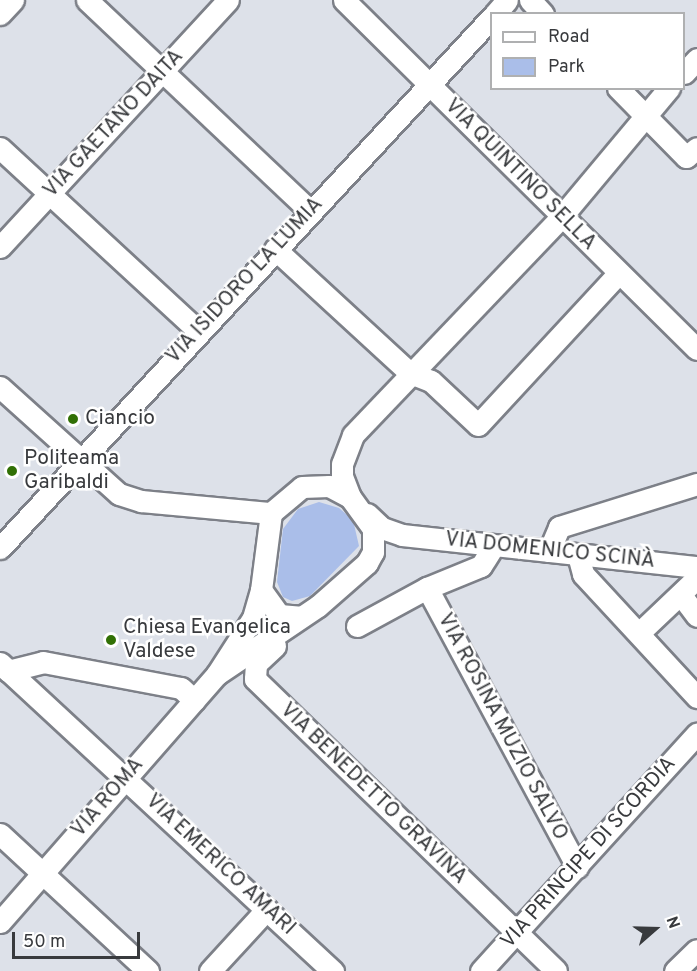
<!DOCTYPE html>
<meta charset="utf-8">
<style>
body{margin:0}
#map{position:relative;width:697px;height:971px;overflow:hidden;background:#dde1e9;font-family:Overpass,sans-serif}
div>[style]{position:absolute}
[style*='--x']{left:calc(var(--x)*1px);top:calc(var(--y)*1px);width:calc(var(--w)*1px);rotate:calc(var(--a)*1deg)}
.green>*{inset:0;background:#aabee9}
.roads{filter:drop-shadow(2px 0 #7d8088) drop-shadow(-2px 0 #7d8088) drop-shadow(0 2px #7d8088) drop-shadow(0 -2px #7d8088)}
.minor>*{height:21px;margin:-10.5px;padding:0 10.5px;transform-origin:10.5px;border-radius:10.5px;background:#fff}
.dots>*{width:16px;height:16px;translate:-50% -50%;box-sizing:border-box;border:3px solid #fff;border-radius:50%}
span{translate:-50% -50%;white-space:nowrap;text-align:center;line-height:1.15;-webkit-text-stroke:5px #fff;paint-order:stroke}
.street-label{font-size:21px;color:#383a3d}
.poi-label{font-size:21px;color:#383a3d}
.left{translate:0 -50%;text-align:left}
.legend{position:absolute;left:490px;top:12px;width:195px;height:78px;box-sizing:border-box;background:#fff;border:2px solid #afb0b1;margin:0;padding:8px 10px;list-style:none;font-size:18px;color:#383a3d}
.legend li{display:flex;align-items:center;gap:12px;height:30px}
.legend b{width:30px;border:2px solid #afb0b1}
.north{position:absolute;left:625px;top:899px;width:60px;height:60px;-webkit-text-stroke:4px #fff;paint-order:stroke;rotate:70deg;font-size:16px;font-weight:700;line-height:24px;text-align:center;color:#383a3d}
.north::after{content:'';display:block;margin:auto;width:21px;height:27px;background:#383a3d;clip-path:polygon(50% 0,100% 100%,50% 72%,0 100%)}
.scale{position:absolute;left:12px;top:932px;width:128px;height:27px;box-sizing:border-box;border:3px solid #383a3d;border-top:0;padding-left:8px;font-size:18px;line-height:21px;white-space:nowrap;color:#383a3d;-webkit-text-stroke:4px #fff;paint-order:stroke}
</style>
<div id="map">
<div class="green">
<i style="clip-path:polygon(319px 502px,339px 508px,353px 520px,359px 546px,310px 596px,292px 601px,283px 597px,277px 582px,283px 529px,298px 509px)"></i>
</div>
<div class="roads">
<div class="minor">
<i style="--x:87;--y:0;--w:307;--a:43.4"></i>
<i style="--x:344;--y:0;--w:496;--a:44.7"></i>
<i style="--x:530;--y:0;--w:19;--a:47"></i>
<i style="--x:0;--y:14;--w:19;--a:-47"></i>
<i style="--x:495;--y:14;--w:18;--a:-49"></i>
<i style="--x:684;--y:73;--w:19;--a:-47"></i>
<i style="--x:618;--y:88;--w:97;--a:45.4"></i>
<i style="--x:686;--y:157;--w:14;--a:-39"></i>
<i style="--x:0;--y:148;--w:270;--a:42.7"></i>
<i style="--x:0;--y:247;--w:336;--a:-47.3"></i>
<i style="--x:275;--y:249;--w:183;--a:42.6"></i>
<i style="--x:410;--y:373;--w:22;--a:21"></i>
<i style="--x:431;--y:381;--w:64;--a:43.1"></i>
<i style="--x:478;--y:425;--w:207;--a:-47.2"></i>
<i style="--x:0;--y:387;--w:160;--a:42"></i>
<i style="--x:119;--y:494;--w:23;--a:18"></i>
<i style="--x:141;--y:501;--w:131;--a:5.3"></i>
<i style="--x:350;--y:497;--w:22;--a:-111"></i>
<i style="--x:342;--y:476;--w:12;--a:-90"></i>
<i style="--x:342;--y:464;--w:31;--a:-69"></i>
<i style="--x:353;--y:435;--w:303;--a:-46.3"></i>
<i style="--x:562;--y:216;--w:167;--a:-50.1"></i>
<i style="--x:367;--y:514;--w:21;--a:43"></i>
<i style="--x:382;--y:528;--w:21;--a:19"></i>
<i style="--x:402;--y:535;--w:297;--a:6.2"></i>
<i style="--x:0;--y:548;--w:724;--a:-47.18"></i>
<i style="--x:549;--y:551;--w:26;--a:-67"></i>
<i style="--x:559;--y:527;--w:145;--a:-17.3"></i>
<i style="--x:578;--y:555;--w:20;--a:75"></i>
<i style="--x:583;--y:574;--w:168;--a:47.2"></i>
<i style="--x:427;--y:588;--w:317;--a:61.7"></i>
<i style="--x:261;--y:590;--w:31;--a:54"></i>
<i style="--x:279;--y:615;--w:21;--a:5"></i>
<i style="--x:681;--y:595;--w:26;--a:53"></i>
<i style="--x:357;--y:626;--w:80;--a:-28.5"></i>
<i style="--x:427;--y:588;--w:58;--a:-22.2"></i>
<i style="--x:481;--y:566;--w:22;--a:-58"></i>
<i style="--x:639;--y:633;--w:80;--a:-43.5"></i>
<i style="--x:275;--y:646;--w:26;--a:137"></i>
<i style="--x:256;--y:664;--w:15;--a:94"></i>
<i style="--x:255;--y:679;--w:419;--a:44.1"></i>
<i style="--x:0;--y:663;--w:454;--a:42.8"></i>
<i style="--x:8;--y:671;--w:36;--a:-14"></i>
<i style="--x:43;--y:662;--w:140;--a:10.7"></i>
<i style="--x:181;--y:688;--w:18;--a:43"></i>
<i style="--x:0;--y:834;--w:202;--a:42.8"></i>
<i style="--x:0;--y:922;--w:330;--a:-48.8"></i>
<i style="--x:217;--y:674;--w:67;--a:-57.3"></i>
<i style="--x:253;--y:618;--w:29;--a:-74"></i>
<i style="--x:261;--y:590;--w:78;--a:-82.6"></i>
<i style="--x:271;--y:513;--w:40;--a:-40"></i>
<i style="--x:302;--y:487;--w:27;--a:-2"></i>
<i style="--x:329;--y:486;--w:24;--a:28"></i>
<i style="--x:350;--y:497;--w:39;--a:54"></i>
<i style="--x:373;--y:529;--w:23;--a:90"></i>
<i style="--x:373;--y:552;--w:13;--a:119"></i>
<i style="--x:367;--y:563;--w:65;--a:138.7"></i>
<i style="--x:318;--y:606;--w:122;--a:146"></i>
<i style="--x:210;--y:971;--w:84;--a:-47.4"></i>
<i style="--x:481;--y:971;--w:321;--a:-47.7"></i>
<i style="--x:675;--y:971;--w:30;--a:-44"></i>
</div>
</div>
<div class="dots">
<i style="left:73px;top:419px;background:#317005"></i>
<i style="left:12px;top:471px;background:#317005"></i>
<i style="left:111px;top:640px;background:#317005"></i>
</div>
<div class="street-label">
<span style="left:114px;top:124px;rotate:-47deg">VIA GAETANO DAITA</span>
<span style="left:520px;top:175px;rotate:45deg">VIA QUINTINO SELLA</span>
<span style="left:245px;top:281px;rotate:-47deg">VIA ISIDORO LA LUMIA</span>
<span style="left:550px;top:551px;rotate:6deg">VIA DOMENICO SCINÀ</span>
<span style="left:502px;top:727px;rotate:62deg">VIA ROSINA MUZIO SALVO</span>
<span style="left:373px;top:794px;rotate:44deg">VIA BENEDETTO GRAVINA</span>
<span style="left:108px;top:798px;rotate:-49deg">VIA ROMA</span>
<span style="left:589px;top:853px;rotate:-48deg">VIA PRINCIPE DI SCORDIA</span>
<span style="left:220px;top:865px;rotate:43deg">VIA EMERICO AMARI</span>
</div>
<div class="poi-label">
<span class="left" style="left:85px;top:419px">Ciancio</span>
<span class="left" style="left:24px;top:471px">Politeama<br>Garibaldi</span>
<span class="left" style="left:123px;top:640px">Chiesa Evangelica<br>Valdese</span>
</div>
<ul class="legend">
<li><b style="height:8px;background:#fff"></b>Road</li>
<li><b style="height:16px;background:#aabee9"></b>Park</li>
</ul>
<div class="north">N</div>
<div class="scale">50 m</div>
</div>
